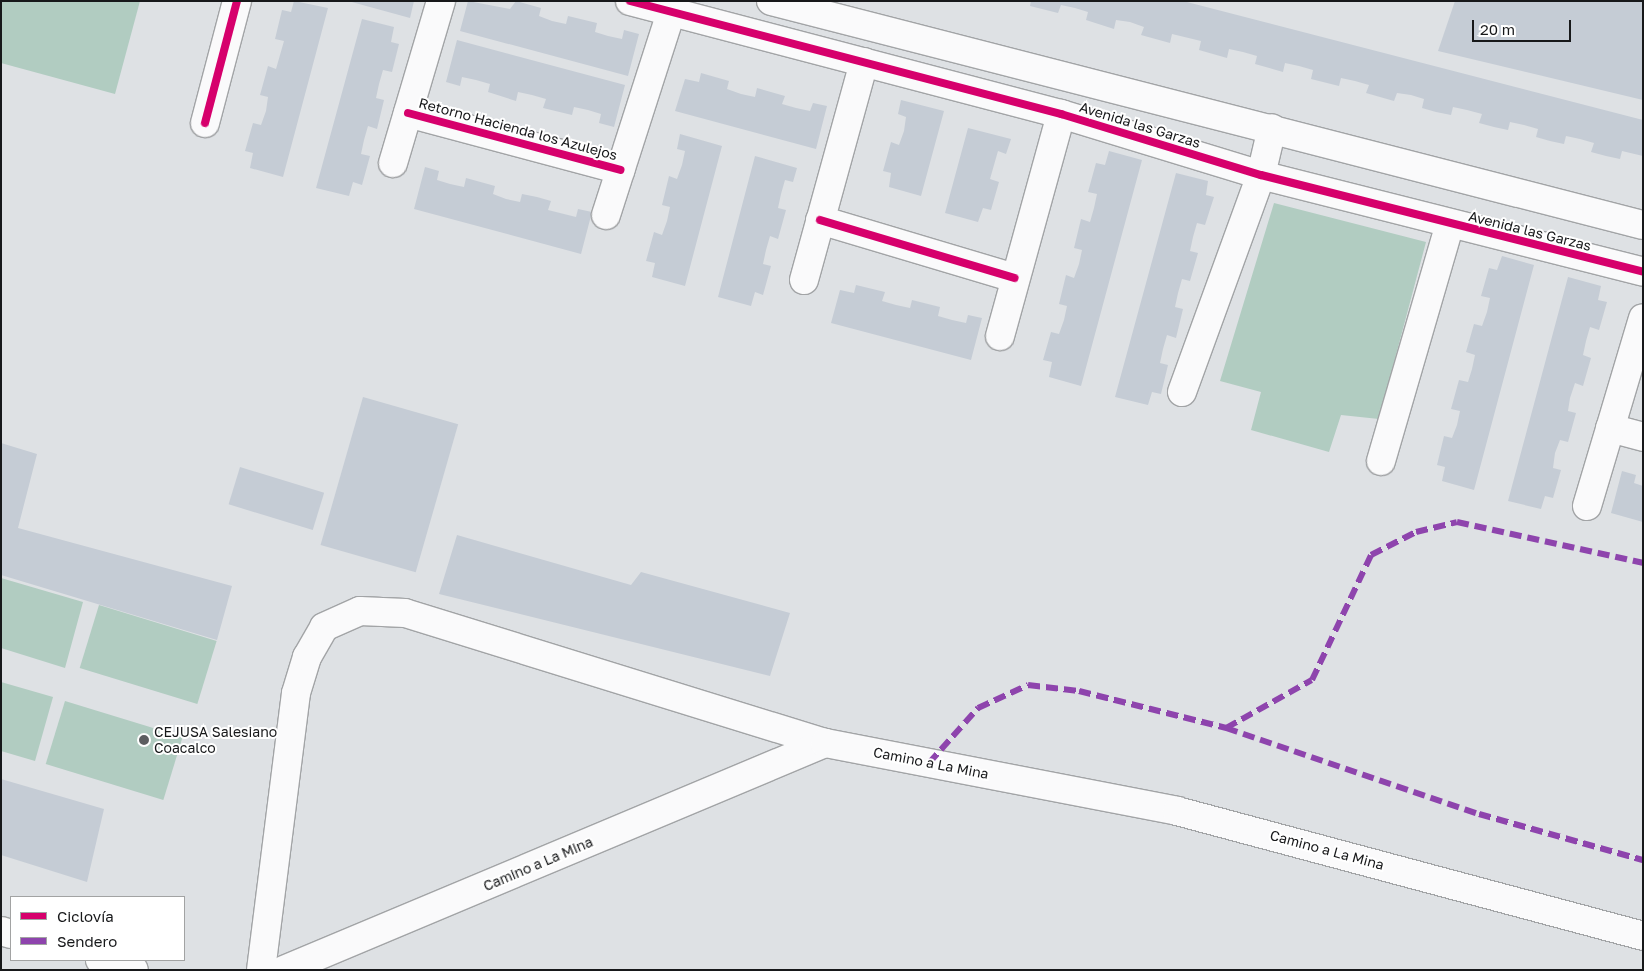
<!DOCTYPE html>
<meta charset="utf-8">
<style>
body{margin:0}
#map{position:relative;width:1644px;height:971px;overflow:hidden;background:#dee1e4;font-family:"Golos Text",sans-serif}
div>[style]{position:absolute}
[style*='--x']{left:calc(var(--x)*1px);top:calc(var(--y)*1px);width:calc(var(--w)*1px);rotate:calc(var(--a)*1deg)}
.green>*{inset:0;background:#b1ccc1;transform-origin:0 0}
.building>*{inset:0;background:#c5ccd5;transform-origin:0 0}
.roads{filter:drop-shadow(1px 0 #a2a4a6) drop-shadow(-1px 0 #a2a4a6) drop-shadow(0 1px #a2a4a6) drop-shadow(0 -1px #a2a4a6)}
.minor>*{height:28px;margin:-14px;padding:0 14px;transform-origin:14px;border-radius:14px;background:#fafafb}
.quiet>*{height:6px;margin-top:-3px;transform-origin:0;background:repeating-linear-gradient(90deg,#8e44ad 0 12px,transparent 0 18px)}
.cycleway>*{height:8px;margin:-4px;padding:0 4px;transform-origin:4px;border-radius:4px;background:#d6006c}
.dots>*{width:14px;height:14px;translate:-50% -50%;box-sizing:border-box;border:2px solid #fff;border-radius:50%}
span{translate:-50% -50%;white-space:nowrap;text-align:center;line-height:1.15;-webkit-text-stroke:4px #fff;paint-order:stroke}
.street-label{font-size:14px;color:#17181a}
.poi-label{font-size:14px;color:#17181a}
.left{translate:0 -50%;text-align:left}
.frame{position:absolute;inset:0;border:2px solid #17181a;pointer-events:none}
.legend{position:absolute;left:10px;top:896px;width:175px;height:65px;box-sizing:border-box;background:#fff;border:1px solid #a2a3a3;margin:0;padding:6px 9px;list-style:none;font-size:15px;color:#17181a}
.legend li{display:flex;align-items:center;gap:10px;height:25px}
.legend b{width:25px;border:1px solid #a2a3a3}
.scale{position:absolute;left:1472px;top:20px;width:99px;height:22px;box-sizing:border-box;border:2px solid #17181a;border-top:0;padding-left:6px;font-size:15px;line-height:18px;white-space:nowrap;color:#17181a;-webkit-text-stroke:4px #fff;paint-order:stroke}
</style>
<div id="map">
<div class="green">
<i style="clip-path:polygon(1px 1px,140px 1px,115px 94px,1px 63px)"></i>
<i style="clip-path:polygon(1274px 203px,1426px 242px,1379px 419px,1341px 415px,1329px 452px,1251px 430px,1261px 392px,1220px 381px)"></i>
<i style="clip-path:polygon(1px 578px,83px 602px,65px 668px,1px 648px)"></i>
<i style="left:99px;top:605px;width:123px;height:66px;rotate:17deg"></i>
<i style="clip-path:polygon(1px 682px,53px 697px,35px 761px,1px 751px)"></i>
<i style="left:65px;top:701px;width:123px;height:66px;rotate:17deg"></i>
</div>
<div class="building">
<i style="clip-path:polygon(294px 1px,328px 8px,283px 177px,250px 168px,253px 153px,245px 151px,253px 123px,261px 125px,266px 111px,268px 97px,260px 95px,268px 66px,276px 69px,284px 41px,275px 39px,282px 10px,291px 12px)"></i>
<i style="clip-path:polygon(348px 1px,414px 1px,410px 18px)"></i>
<i style="clip-path:polygon(468px 1px,510px 9px,516px 1px,541px 8px,539px 16px,552px 21px,566px 24px,568px 16px,597px 23px,595px 32px,608px 36px,622px 39px,624px 30px,639px 34px,628px 76px,460px 31px)"></i>
<i style="clip-path:polygon(1031px 1px,1183px 1px,1643px 120px,1643px 156px,1622px 151px,1620px 159px,1606px 156px,1591px 152px,1594px 143px,1580px 139px,1566px 136px,1564px 144px,1550px 141px,1536px 137px,1538px 129px,1524px 125px,1510px 122px,1508px 130px,1494px 127px,1479px 123px,1482px 114px,1467px 110px,1453px 107px,1451px 115px,1436px 112px,1422px 108px,1424px 99px,1411px 95px,1397px 93px,1394px 101px,1366px 93px,1369px 85px,1355px 81px,1341px 78px,1339px 86px,1311px 79px,1313px 70px,1299px 66px,1285px 63px,1283px 72px,1255px 64px,1257px 56px,1243px 52px,1229px 49px,1227px 58px,1199px 50px,1201px 41px,1172px 34px,1170px 43px,1141px 35px,1144px 27px,1130px 22px,1116px 20px,1114px 29px,1086px 20px,1088px 12px,1075px 8px,1061px 5px,1058px 13px,1030px 6px)"></i>
<i style="clip-path:polygon(1455px 1px,1643px 1px,1643px 100px,1438px 51px)"></i>
<i style="clip-path:polygon(362px 19px,394px 27px,391px 42px,399px 44px,392px 72px,383px 70px,379px 84px,376px 98px,384px 100px,377px 129px,368px 126px,364px 140px,361px 154px,370px 156px,362px 185px,353px 182px,349px 196px,316px 188px)"></i>
<i style="clip-path:polygon(457px 40px,625px 85px,614px 127px,599px 123px,601px 114px,588px 110px,574px 107px,572px 115px,543px 108px,546px 99px,532px 95px,518px 92px,516px 101px,488px 92px,490px 84px,476px 80px,462px 77px,460px 86px,446px 82px)"></i>
<i style="clip-path:polygon(701px 73px,729px 81px,727px 89px,741px 94px,755px 97px,757px 88px,785px 96px,782px 104px,796px 108px,810px 111px,813px 103px,827px 106px,816px 149px,675px 111px,685px 79px,699px 82px)"></i>
<i style="clip-path:polygon(901px 100px,944px 111px,921px 196px,889px 187px,891px 173px,883px 171px,891px 142px,899px 145px,904px 131px,906px 117px,898px 114px)"></i>
<i style="clip-path:polygon(968px 128px,1011px 139px,1006px 154px,998px 151px,990px 179px,999px 182px,991px 210px,983px 208px,978px 222px,945px 213px)"></i>
<i style="clip-path:polygon(680px 134px,722px 146px,685px 286px,652px 277px,655px 263px,646px 261px,654px 232px,662px 235px,667px 221px,670px 207px,662px 205px,669px 176px,677px 179px,682px 165px,685px 151px,677px 149px)"></i>
<i style="clip-path:polygon(1109px 151px,1142px 160px,1081px 386px,1049px 377px,1052px 362px,1043px 360px,1051px 332px,1059px 334px,1064px 320px,1067px 306px,1059px 304px,1066px 275px,1074px 278px,1079px 264px,1082px 250px,1074px 248px,1081px 219px,1090px 222px,1094px 208px,1097px 194px,1088px 192px,1096px 163px,1105px 165px)"></i>
<i style="clip-path:polygon(755px 156px,797px 168px,793px 182px,785px 180px,781px 194px,778px 208px,786px 210px,778px 239px,770px 236px,766px 250px,763px 264px,771px 266px,763px 295px,755px 292px,751px 306px,718px 297px)"></i>
<i style="clip-path:polygon(425px 167px,439px 171px,437px 180px,450px 184px,464px 187px,466px 178px,495px 186px,493px 194px,506px 199px,520px 202px,522px 194px,537px 197px,551px 201px,548px 210px,576px 217px,578px 209px,592px 212px,581px 254px,414px 209px)"></i>
<i style="clip-path:polygon(1176px 173px,1208px 181px,1206px 195px,1214px 197px,1205px 225px,1197px 223px,1193px 237px,1190px 251px,1198px 253px,1190px 281px,1182px 279px,1178px 293px,1175px 307px,1183px 309px,1176px 338px,1167px 335px,1163px 349px,1160px 363px,1168px 365px,1161px 394px,1152px 392px,1148px 405px,1115px 397px)"></i>
<i style="clip-path:polygon(1502px 256px,1534px 265px,1474px 490px,1442px 481px,1445px 467px,1437px 465px,1444px 436px,1452px 438px,1457px 425px,1460px 411px,1451px 409px,1459px 380px,1468px 382px,1472px 369px,1475px 355px,1466px 352px,1474px 324px,1482px 326px,1487px 312px,1490px 298px,1481px 296px,1489px 268px,1497px 270px)"></i>
<i style="clip-path:polygon(1568px 277px,1601px 286px,1598px 300px,1607px 302px,1599px 330px,1590px 327px,1586px 341px,1583px 355px,1591px 358px,1583px 386px,1575px 383px,1570px 398px,1568px 411px,1576px 413px,1568px 442px,1560px 440px,1555px 453px,1553px 468px,1561px 470px,1553px 498px,1545px 496px,1541px 509px,1508px 501px)"></i>
<i style="clip-path:polygon(856px 285px,885px 292px,882px 301px,896px 305px,910px 308px,912px 300px,940px 307px,938px 316px,952px 320px,966px 323px,968px 315px,982px 318px,971px 360px,831px 323px,840px 290px,854px 293px)"></i>
<i style="left:363px;top:397px;width:99px;height:154px;rotate:16deg"></i>
<i style="clip-path:polygon(1px 443px,37px 454px,18px 528px,232px 586px,217px 640px,1px 575px)"></i>
<i style="left:240px;top:467px;width:88px;height:39px;rotate:17deg"></i>
<i style="clip-path:polygon(1622px 471px,1636px 475px,1634px 483px,1643px 486px,1643px 522px,1611px 513px)"></i>
<i style="clip-path:polygon(457px 535px,631px 585px,641px 572px,790px 613px,770px 676px,439px 594px)"></i>
<i style="clip-path:polygon(1px 779px,104px 809px,87px 882px,1px 855px)"></i>
</div>
<div class="roads">
<div class="minor">
<i style="--x:630;--y:1;--w:446;--a:14.7"></i>
<i style="--x:1061;--y:114;--w:209;--a:17"></i>
<i style="--x:1261;--y:175;--w:394;--a:14.2"></i>
<i style="--x:771;--y:1;--w:900;--a:14.41"></i>
<i style="--x:408;--y:113;--w:220;--a:15"></i>
<i style="--x:205;--y:123;--w:126;--a:-75.3"></i>
<i style="--x:393;--y:163;--w:169;--a:-73.5"></i>
<i style="--x:606;--y:215;--w:212;--a:-72.2"></i>
<i style="--x:820;--y:220;--w:203;--a:16.6"></i>
<i style="--x:804;--y:280;--w:226;--a:-74.6"></i>
<i style="--x:1000;--y:336;--w:230;--a:-74.6"></i>
<i style="--x:1182;--y:392;--w:231;--a:-70"></i>
<i style="--x:1261;--y:175;--w:48;--a:-76.8"></i>
<i style="--x:1610;--y:428;--w:34;--a:15"></i>
<i style="--x:1381;--y:461;--w:247;--a:-73.8"></i>
<i style="--x:1587;--y:506;--w:196;--a:-73.4"></i>
<i style="--x:1;--y:931;--w:10;--a:17"></i>
<i style="--x:100;--y:960;--w:35;--a:16"></i>
<i style="--x:261;--y:970;--w:279;--a:-82.8"></i>
<i style="--x:296;--y:693;--w:38;--a:-73"></i>
<i style="--x:307;--y:657;--w:34;--a:-60"></i>
<i style="--x:324;--y:627;--w:39;--a:-24"></i>
<i style="--x:360;--y:611;--w:45;--a:2.5"></i>
<i style="--x:405;--y:613;--w:440;--a:17.2"></i>
<i style="--x:284;--y:970;--w:587;--a:-22.76"></i>
<i style="--x:825;--y:743;--w:359;--a:10.9"></i>
<i style="--x:1177;--y:811;--w:482;--a:15"></i>
</div>
</div>
<div class="quiet">
<i style="--x:1226;--y:728;--w:98;--a:-29.2"></i>
<i style="--x:1312;--y:680;--w:138;--a:-64.7"></i>
<i style="--x:1371;--y:555;--w:51;--a:-27.1"></i>
<i style="--x:1416;--y:532;--w:42;--a:-13.7"></i>
<i style="--x:1457;--y:522;--w:190;--a:12.4"></i>
<i style="--x:929;--y:763;--w:74;--a:-48.3"></i>
<i style="--x:978;--y:708;--w:55;--a:-24.7"></i>
<i style="--x:1028;--y:685;--w:51;--a:6.7"></i>
<i style="--x:1079;--y:691;--w:152;--a:14.1"></i>
<i style="--x:1226;--y:728;--w:267;--a:18.8"></i>
<i style="--x:1479;--y:814;--w:170;--a:15.7"></i>
</div>
<div class="cycleway">
<i style="--x:630;--y:1;--w:446;--a:14.7"></i>
<i style="--x:1061;--y:114;--w:209;--a:17"></i>
<i style="--x:1261;--y:175;--w:394;--a:14.2"></i>
<i style="--x:408;--y:113;--w:220;--a:15"></i>
<i style="--x:205;--y:123;--w:126;--a:-75.3"></i>
<i style="--x:820;--y:220;--w:203;--a:16.6"></i>
</div>
<div class="dots">
<i style="left:144px;top:740px;background:#5d5e61"></i>
</div>
<div class="street-label">
<span style="left:1140px;top:125px;rotate:17deg">Avenida las Garzas</span>
<span style="left:518px;top:129px;rotate:15deg">Retorno Hacienda los Azulejos</span>
<span style="left:1530px;top:231px;rotate:14deg">Avenida las Garzas</span>
<span style="left:931px;top:763px;rotate:11deg">Camino a La Mina</span>
<span style="left:1327px;top:850px;rotate:15deg">Camino a La Mina</span>
<span style="left:538px;top:864px;rotate:-23deg">Camino a La Mina</span>
</div>
<div class="poi-label">
<span class="left" style="left:154px;top:740px">CEJUSA Salesiano<br>Coacalco</span>
</div>
<div class="frame"></div>
<ul class="legend">
<li><b style="height:6px;background:#d6006c"></b>Ciclovía</li>
<li><b style="height:6px;background:#8e44ad"></b>Sendero</li>
</ul>
<div class="scale">20 m</div>
</div>
